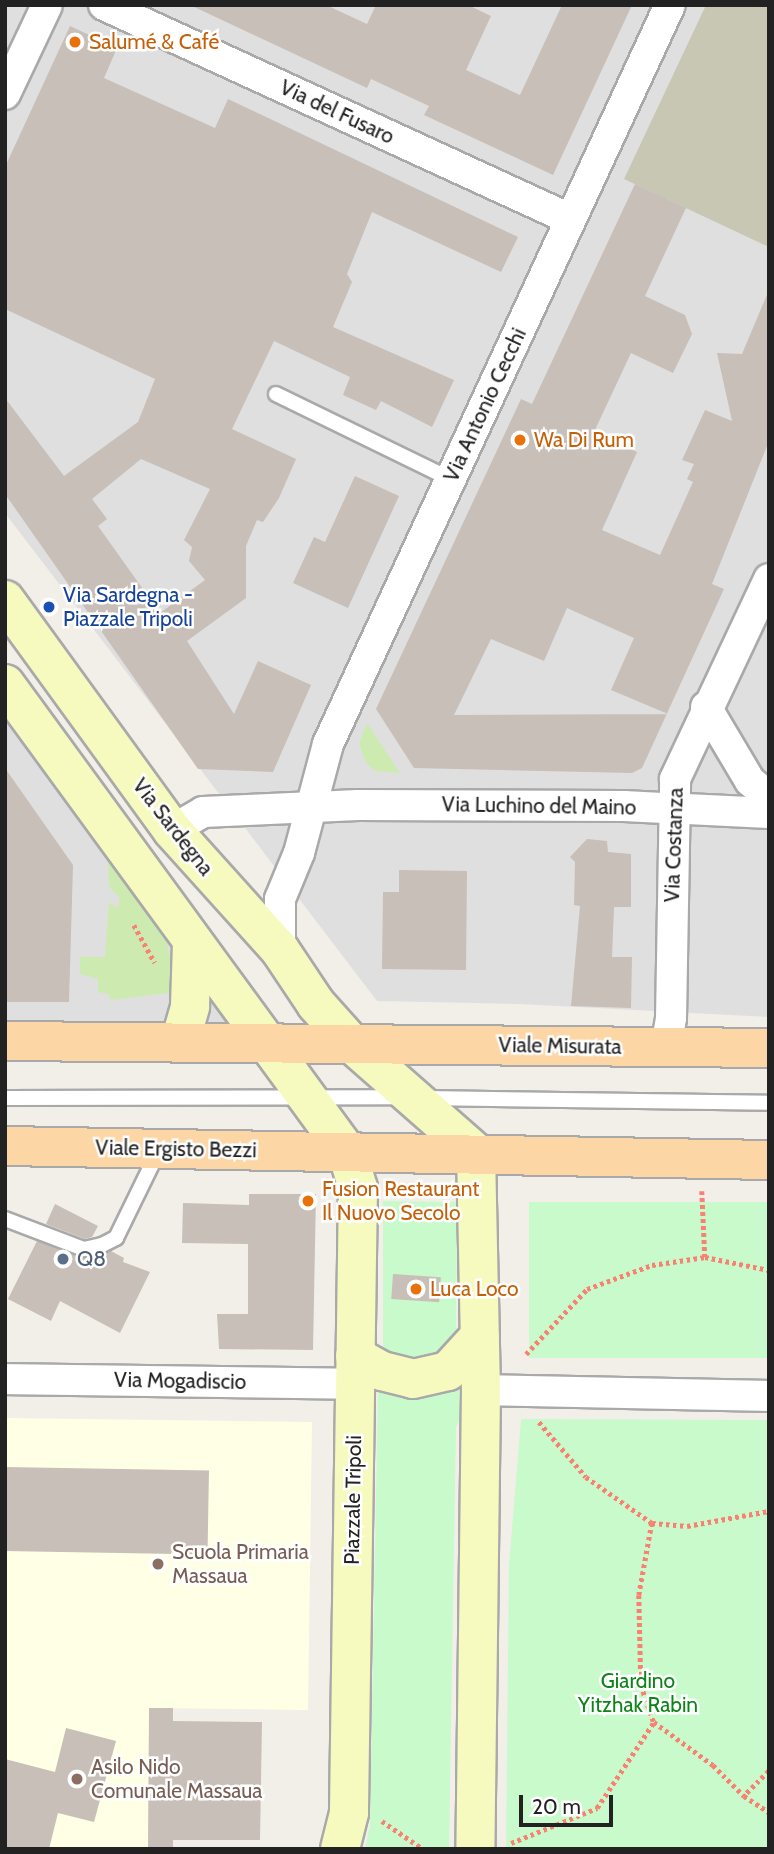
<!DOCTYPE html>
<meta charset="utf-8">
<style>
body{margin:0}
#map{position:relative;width:774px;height:1854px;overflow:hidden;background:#f2efe9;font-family:Cabin,sans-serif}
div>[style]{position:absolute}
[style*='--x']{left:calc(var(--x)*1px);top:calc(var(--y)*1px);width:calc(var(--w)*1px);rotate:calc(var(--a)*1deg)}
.residential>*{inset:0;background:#e0dfdf}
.education>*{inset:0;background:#ffffe5}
.construction>*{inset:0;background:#c7c7b4}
.grass>*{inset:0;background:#cdebb0}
.park>*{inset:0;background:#c8facc;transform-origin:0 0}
.building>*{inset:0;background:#c7bfb8;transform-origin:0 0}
.path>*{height:4.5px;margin-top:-2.25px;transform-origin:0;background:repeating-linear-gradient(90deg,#fa8072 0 3.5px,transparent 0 7px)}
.roads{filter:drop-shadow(2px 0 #a9a9a9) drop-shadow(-2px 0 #a9a9a9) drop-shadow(0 2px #a9a9a9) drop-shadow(0 -2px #a9a9a9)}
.service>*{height:14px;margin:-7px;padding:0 7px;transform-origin:7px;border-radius:7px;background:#fff}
.minor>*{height:30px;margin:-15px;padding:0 15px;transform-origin:15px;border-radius:15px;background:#fff}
.secondary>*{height:38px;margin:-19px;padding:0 19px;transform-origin:19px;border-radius:19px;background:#f7fabf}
.primary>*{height:38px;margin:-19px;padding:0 19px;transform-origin:19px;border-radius:19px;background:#fcd6a4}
.dots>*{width:19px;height:19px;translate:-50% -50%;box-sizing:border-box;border:4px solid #fff;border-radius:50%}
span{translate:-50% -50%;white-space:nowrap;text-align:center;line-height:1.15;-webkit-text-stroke:5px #fff;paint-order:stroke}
.food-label{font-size:21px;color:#c56008}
.left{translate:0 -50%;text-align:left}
.street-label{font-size:21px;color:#222}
.transit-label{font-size:21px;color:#164399}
.service-label{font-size:21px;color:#4e5e75}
.education-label{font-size:21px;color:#785e54}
.park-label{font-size:21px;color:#0c8416}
.frame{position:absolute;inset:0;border:7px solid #222;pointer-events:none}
.scale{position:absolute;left:519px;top:1795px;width:94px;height:32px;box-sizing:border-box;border:4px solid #222;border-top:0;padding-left:9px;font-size:21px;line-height:24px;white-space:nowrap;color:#222;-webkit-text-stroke:5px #fff;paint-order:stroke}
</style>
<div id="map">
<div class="residential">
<i style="clip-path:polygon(5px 5px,769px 5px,769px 1017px,520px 1004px,377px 1001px,5px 513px)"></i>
<i style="clip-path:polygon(5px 695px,249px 1038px,5px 1034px)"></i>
</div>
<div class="education">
<i style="clip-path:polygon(5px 1418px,312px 1422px,308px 1710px,150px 1708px,148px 1849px,5px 1849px)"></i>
</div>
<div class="construction">
<i style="clip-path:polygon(706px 5px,769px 5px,769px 247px,624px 179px)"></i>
</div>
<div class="grass">
<i style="clip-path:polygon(367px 723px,400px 773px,375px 771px,366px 763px,359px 743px)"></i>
<i style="clip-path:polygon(107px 848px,167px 942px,176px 992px,110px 1000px,109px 994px,98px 992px,98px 979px,80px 974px,80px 957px,105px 957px,109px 902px,118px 908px,120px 898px,109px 887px)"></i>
</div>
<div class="park">
<i style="clip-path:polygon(383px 1201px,457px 1202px,456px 1347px,446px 1364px,383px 1356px)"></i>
<i style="left:769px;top:1202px;width:156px;height:240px;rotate:90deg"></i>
<i style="clip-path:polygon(465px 1380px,465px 1408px,456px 1427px,449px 1849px,365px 1849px,370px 1825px,378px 1389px,440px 1393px)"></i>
<i style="clip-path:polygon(521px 1419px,769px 1420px,769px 1849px,506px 1849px,509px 1565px)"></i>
</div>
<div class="building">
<i style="clip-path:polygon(190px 5px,326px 5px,367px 24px,376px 5px,468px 5px,491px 16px,466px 70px,520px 95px,562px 5px,632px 5px,553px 175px,424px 115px,429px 106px,371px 79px,367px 88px)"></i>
<i style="clip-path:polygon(evenodd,70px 26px,117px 48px,104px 78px,215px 128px,228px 99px,518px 237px,501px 272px,372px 212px,347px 274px,352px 282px,333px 327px,454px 380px,432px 427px,381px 401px,376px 410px,343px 395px,350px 377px,274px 341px,232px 429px,296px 459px,279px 498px,263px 522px,257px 520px,246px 546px,246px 598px,187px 641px,234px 714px,258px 661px,311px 685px,273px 772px,198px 769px,5px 494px,5px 398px,64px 476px,138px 422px,155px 379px,5px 309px,5px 167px,70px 26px,141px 459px,210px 489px,184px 540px,192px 547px,189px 561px,205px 580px,160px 613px,98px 526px,107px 519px,92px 499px,141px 459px)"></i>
<i style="clip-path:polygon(evenodd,635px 184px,686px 208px,645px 296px,685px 315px,692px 334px,673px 373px,631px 353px,594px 432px,637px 452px,602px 530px,660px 555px,693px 482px,687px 479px,694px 464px,682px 460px,705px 410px,732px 421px,717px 353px,742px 354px,769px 290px,769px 441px,712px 584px,724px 589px,642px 768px,632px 773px,414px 768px,376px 709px,521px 399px,532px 404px,635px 184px,567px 608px,634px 638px,611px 690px,668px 714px,454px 715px,491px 639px,544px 661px,567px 608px)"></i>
<i style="clip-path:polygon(355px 476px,399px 496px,348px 608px,293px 583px,314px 537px,325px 542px)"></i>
<i style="clip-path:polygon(5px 768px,73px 865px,69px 1002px,5px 1002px)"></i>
<i style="clip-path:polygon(587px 839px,607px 841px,608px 852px,631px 854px,631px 907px,614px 907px,612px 957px,632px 957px,631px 1008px,571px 1006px,580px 906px,574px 905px,575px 862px,570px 857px)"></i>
<i style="clip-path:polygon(399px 870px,467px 871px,466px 970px,382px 969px,383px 892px,399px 892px)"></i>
<i style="clip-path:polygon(249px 1194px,316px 1194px,313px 1350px,219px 1349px,217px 1314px,248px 1314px,248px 1244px,182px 1243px,183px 1203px,249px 1205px)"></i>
<i style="clip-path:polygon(55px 1204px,98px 1226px,92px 1237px,85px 1239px,46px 1224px)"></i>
<i style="clip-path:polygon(37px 1241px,81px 1258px,111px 1251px,124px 1258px,123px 1262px,150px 1272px,120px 1333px,60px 1301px,51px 1321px,8px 1299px)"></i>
<i style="left:393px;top:1274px;width:48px;height:25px;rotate:4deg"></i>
<i style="left:5px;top:1467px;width:204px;height:84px;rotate:1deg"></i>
<i style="clip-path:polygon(149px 1708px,173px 1708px,173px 1721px,262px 1722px,260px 1840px,173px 1840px,173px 1849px,148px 1849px)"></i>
<i style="clip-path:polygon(66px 1728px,116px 1741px,94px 1822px,58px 1813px,49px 1849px,5px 1849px,5px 1759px,55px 1772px)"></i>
</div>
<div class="path">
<i style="--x:134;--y:925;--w:43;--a:61.1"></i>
<i style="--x:702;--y:1191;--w:66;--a:87.4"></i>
<i style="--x:526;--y:1354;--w:89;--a:-46.8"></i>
<i style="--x:587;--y:1289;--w:69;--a:-20.3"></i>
<i style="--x:652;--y:1265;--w:54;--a:-8.6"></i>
<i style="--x:705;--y:1257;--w:65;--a:11.5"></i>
<i style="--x:539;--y:1422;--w:72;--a:49.5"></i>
<i style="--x:586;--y:1477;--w:80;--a:34.9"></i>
<i style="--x:652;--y:1523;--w:35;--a:5"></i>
<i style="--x:687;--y:1526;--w:83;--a:-10.4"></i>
<i style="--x:652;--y:1523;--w:73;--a:100.2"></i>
<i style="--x:639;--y:1595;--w:90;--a:88.7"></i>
<i style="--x:641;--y:1685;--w:39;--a:71"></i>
<i style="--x:654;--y:1722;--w:73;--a:36.1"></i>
<i style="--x:713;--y:1765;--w:44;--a:45"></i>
<i style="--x:769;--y:1771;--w:35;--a:135"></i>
<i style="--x:744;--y:1796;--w:30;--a:33"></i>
<i style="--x:382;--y:1821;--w:50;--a:34.3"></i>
<i style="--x:511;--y:1843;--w:93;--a:-22.1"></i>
<i style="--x:597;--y:1808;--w:103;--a:-56.5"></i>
</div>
<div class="roads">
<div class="service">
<i style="--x:276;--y:394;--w:194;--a:26"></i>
<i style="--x:5;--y:1098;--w:395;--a:-0.1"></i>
<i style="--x:424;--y:1098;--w:345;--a:0.8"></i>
<i style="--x:5;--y:1219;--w:85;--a:20.8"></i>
<i style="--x:84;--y:1249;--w:18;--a:-13"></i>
<i style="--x:102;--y:1245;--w:16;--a:-27"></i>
<i style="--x:116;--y:1238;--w:98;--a:-64"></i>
</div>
<div class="minor">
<i style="--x:104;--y:5;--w:513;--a:24.67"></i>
<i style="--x:5;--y:94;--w:98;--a:-64.7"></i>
<i style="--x:706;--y:707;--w:86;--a:59.3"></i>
<i style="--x:750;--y:781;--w:25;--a:40"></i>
<i style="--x:172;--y:830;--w:36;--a:-30"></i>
<i style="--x:203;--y:812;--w:155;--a:-2.6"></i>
<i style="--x:358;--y:805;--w:266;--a:0.2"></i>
<i style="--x:624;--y:806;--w:145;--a:2.8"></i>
<i style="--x:280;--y:950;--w:51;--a:-90"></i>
<i style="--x:280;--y:899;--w:50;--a:-67.6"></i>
<i style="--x:299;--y:853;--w:113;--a:-75.1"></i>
<i style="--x:328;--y:744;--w:814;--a:-65.17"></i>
<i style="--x:666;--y:1047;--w:29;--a:-80"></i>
<i style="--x:671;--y:1018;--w:239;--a:-89"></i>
<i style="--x:675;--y:779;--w:221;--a:-64.8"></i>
<i style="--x:5;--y:1379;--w:350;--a:0.8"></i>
<i style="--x:481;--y:1390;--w:288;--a:1.2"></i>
</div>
<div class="secondary">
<i style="--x:5;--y:600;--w:284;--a:54"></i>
<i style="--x:172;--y:830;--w:161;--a:48"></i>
<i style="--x:280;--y:950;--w:65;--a:56.3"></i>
<i style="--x:316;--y:1004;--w:52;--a:48.1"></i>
<i style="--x:351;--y:1043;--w:167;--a:41.3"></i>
<i style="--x:476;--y:1153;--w:237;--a:88.8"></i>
<i style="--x:481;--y:1390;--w:459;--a:90.7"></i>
<i style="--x:5;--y:684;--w:580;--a:53.84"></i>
<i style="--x:347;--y:1152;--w:38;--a:73"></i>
<i style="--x:358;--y:1188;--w:625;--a:90.83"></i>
<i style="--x:349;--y:1813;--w:37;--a:104"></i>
<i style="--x:180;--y:1042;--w:37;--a:-74"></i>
<i style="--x:190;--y:1006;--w:64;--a:-88.2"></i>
<i style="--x:355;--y:1356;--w:31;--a:29"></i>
<i style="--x:382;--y:1371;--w:32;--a:14"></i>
<i style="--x:413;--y:1379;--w:36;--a:-13"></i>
<i style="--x:448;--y:1371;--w:47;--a:-47.6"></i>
</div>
<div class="primary">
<i style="--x:5;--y:1041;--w:764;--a:0.52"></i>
<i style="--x:5;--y:1146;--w:764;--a:1.05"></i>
</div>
</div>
<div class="dots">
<i style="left:75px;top:42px;background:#e8710a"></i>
<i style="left:520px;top:440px;background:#e8710a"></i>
<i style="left:49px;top:607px;background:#1a4fb4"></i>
<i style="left:308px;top:1201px;background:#e8710a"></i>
<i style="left:63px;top:1259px;background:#5c6f8a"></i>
<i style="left:416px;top:1289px;background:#e8710a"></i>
<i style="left:158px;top:1564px;background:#8d6e63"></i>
<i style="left:77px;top:1779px;background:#8d6e63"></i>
</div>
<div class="food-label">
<span class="left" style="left:89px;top:42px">Salumé &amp; Café</span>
<span class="left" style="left:534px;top:440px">Wa Di Rum</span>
<span class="left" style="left:322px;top:1201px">Fusion Restaurant<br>Il Nuovo Secolo</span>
<span class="left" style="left:430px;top:1289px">Luca Loco</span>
</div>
<div class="street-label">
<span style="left:337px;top:112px;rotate:25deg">Via del Fusaro</span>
<span style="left:485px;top:405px;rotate:-65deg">Via Antonio Cecchi</span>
<span style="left:539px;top:806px;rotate:1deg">Via Luchino del Maino</span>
<span style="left:173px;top:827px;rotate:52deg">Via Sardegna</span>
<span style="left:674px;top:845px;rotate:-88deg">Via Costanza</span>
<span style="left:560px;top:1046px;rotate:1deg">Viale Misurata</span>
<span style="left:176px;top:1149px;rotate:1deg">Viale Ergisto Bezzi</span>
<span style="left:180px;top:1381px;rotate:1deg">Via Mogadiscio</span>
<span style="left:353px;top:1500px;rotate:-89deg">Piazzale Tripoli</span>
</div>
<div class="transit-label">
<span class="left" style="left:63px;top:607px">Via Sardegna -<br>Piazzale Tripoli</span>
</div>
<div class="service-label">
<span class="left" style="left:77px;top:1259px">Q8</span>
</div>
<div class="education-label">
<span class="left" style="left:172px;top:1564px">Scuola Primaria<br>Massaua</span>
<span class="left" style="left:91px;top:1779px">Asilo Nido<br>Comunale Massaua</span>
</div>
<div class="park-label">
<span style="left:638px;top:1693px">Giardino<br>Yitzhak Rabin</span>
</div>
<div class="frame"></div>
<div class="scale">20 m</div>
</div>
